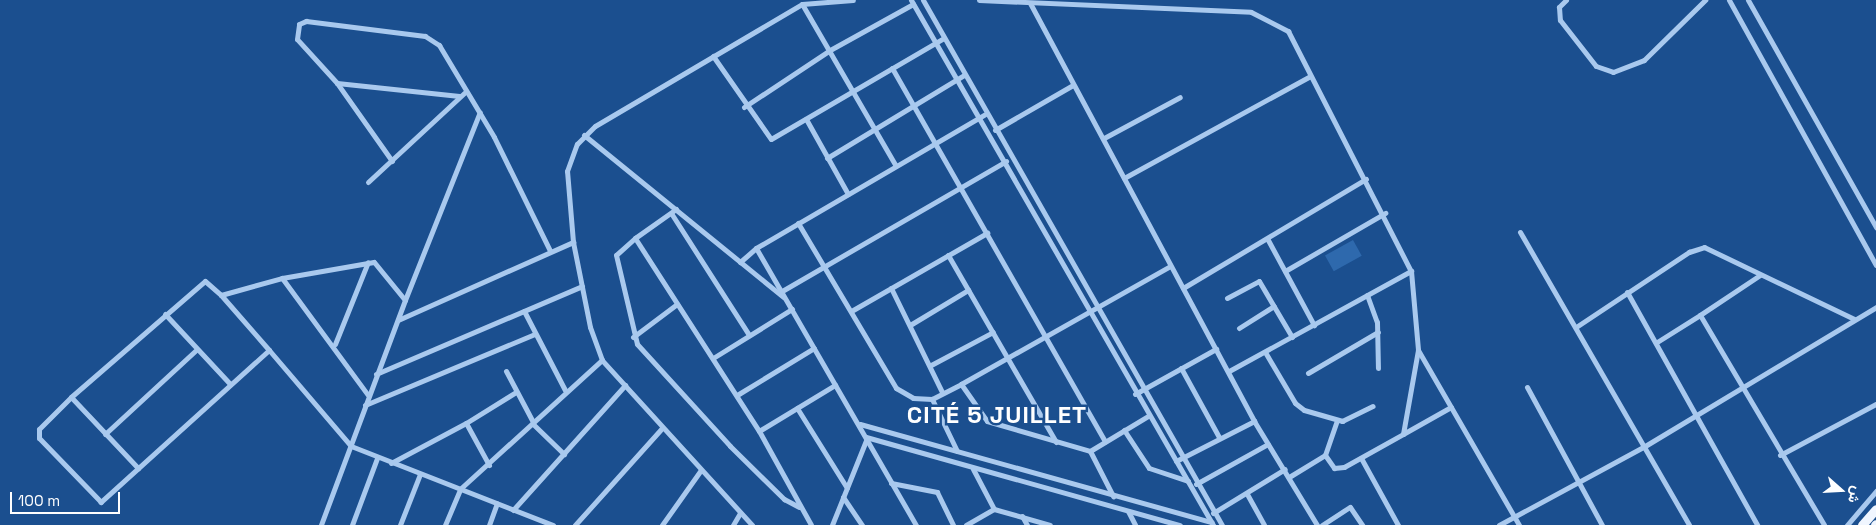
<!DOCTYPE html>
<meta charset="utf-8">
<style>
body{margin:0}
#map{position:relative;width:1876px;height:525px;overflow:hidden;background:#1b4f8f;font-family:"Space Grotesk",Vazirmatn,sans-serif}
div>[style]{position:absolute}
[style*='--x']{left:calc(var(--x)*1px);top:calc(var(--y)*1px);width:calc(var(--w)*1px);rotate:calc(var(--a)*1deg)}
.green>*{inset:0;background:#2e69ad;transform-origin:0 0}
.minor>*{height:5px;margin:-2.5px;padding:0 2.5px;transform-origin:2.5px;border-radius:2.5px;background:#a9c9ee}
.primary>*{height:9px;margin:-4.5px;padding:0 4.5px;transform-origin:4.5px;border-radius:4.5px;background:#f0f6ff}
span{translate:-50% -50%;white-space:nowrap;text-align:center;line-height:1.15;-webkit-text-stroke:5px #1b4f8f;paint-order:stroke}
.district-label{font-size:24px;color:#fff;font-weight:700;letter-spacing:1px}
.north{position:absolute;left:1816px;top:465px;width:50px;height:50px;-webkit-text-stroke:4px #1b4f8f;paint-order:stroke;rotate:109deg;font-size:14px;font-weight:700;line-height:20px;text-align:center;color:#fff}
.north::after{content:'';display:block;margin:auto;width:18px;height:22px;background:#fff;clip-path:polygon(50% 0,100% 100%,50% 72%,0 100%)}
.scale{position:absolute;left:10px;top:492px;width:110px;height:22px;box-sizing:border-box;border:2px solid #fff;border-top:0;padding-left:6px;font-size:15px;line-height:18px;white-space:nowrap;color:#fff;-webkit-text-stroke:4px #1b4f8f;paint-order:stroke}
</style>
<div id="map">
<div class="green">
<i style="left:1353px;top:240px;width:18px;height:32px;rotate:61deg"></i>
</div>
<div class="minor">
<i style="--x:911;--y:0;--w:606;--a:60.09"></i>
<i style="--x:923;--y:0;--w:604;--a:60.34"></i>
<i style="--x:979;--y:0;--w:272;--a:2.5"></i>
<i style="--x:1251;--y:12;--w:42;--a:27.2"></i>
<i style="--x:1288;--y:31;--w:270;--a:62.9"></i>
<i style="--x:1411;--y:271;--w:79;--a:84.9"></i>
<i style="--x:1418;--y:350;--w:202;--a:60"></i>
<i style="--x:1566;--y:0;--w:10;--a:135"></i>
<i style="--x:1559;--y:7;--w:13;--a:86"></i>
<i style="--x:1560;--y:20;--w:58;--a:52"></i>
<i style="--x:1596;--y:66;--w:18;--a:19"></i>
<i style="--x:1613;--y:72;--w:33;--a:-21"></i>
<i style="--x:1644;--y:60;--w:86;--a:-44.5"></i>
<i style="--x:1729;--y:0;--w:303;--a:61"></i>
<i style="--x:1748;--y:0;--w:261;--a:60.6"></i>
<i style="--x:1030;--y:3;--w:474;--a:61.8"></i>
<i style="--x:1254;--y:421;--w:122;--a:58.8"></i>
<i style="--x:802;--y:4;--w:187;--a:59.9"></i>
<i style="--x:713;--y:56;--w:101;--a:55.1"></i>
<i style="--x:771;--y:139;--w:200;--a:-30.3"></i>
<i style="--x:892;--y:68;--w:430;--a:60.3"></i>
<i style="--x:337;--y:83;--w:123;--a:6.1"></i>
<i style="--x:744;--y:107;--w:103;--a:-33.5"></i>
<i style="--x:830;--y:50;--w:95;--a:-29"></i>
<i style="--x:806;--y:119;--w:86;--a:60.8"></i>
<i style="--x:995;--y:130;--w:90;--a:-30"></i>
<i style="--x:584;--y:135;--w:257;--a:39.1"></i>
<i style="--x:1104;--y:138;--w:86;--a:-28.3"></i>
<i style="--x:827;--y:158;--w:160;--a:-31.2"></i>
<i style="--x:392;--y:161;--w:95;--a:-125.2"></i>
<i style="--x:337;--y:83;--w:59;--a:-132.3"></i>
<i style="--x:297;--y:39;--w:15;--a:-82"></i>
<i style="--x:299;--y:24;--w:8;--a:-23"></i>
<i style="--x:306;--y:21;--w:120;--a:7.2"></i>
<i style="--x:425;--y:36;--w:17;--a:33"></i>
<i style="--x:439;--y:45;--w:107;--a:59.1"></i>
<i style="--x:494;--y:137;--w:127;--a:63.8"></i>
<i style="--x:1124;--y:178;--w:212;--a:-28.7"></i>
<i style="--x:368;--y:182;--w:131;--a:-42.8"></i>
<i style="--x:676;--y:209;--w:50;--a:144.7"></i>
<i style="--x:635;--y:238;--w:229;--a:57.3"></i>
<i style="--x:759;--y:431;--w:107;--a:61"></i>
<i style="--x:671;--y:213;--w:145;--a:57.4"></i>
<i style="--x:798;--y:223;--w:192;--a:59.3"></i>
<i style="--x:896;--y:388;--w:20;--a:30"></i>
<i style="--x:913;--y:398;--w:19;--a:3"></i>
<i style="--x:1520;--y:232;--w:338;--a:60"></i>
<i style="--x:635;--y:238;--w:25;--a:138"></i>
<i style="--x:616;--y:255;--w:91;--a:76.7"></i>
<i style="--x:637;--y:344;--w:138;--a:47.6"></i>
<i style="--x:730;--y:446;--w:76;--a:44.5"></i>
<i style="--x:784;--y:499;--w:17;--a:28"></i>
<i style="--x:1268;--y:240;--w:97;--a:61.6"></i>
<i style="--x:756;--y:248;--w:320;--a:60"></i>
<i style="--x:948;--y:255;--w:216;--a:60"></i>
<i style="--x:740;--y:262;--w:21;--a:-41"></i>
<i style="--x:756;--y:248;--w:265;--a:-30.3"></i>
<i style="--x:1285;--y:271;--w:116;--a:-30.1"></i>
<i style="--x:1760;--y:275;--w:72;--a:146.3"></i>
<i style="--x:1700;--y:315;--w:244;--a:59.4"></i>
<i style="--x:282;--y:278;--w:145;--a:53.7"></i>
<i style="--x:891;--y:288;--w:116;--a:63.9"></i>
<i style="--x:1183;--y:288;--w:213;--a:-30.8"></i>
<i style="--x:782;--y:291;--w:259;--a:-30.1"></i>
<i style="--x:1627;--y:292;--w:267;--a:60.8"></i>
<i style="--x:221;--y:295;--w:63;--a:-15.6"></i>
<i style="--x:282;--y:278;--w:93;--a:-9.9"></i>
<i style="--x:374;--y:262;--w:49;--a:50.8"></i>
<i style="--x:405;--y:300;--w:240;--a:110.5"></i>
<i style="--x:1367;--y:295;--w:29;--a:70"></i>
<i style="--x:1377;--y:322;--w:46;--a:88.8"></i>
<i style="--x:1227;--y:298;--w:36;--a:-28"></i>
<i style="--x:1259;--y:281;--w:65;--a:59.5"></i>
<i style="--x:405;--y:300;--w:202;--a:-68.3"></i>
<i style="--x:853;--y:310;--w:155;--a:-29.9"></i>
<i style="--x:524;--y:311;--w:89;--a:62.6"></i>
<i style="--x:165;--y:314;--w:96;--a:47.1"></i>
<i style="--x:398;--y:320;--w:192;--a:-24"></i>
<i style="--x:910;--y:325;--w:68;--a:-31.1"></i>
<i style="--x:1576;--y:327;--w:136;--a:-33.6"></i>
<i style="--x:1689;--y:252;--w:16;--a:-18"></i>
<i style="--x:1704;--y:247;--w:166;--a:25.6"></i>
<i style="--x:1239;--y:328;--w:41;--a:-32.2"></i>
<i style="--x:633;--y:337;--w:55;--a:-36.9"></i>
<i style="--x:1657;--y:342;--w:51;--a:-32.1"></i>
<i style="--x:335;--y:344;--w:88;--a:-68.1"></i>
<i style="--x:269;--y:350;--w:227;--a:137.9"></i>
<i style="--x:101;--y:502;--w:89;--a:-134.1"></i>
<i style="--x:39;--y:438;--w:9;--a:-90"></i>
<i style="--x:39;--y:429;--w:45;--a:-45"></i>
<i style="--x:71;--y:397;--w:177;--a:-40.9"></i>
<i style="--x:205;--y:281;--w:21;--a:41"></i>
<i style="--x:221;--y:295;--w:73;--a:48.9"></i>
<i style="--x:269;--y:350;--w:126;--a:49.5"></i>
<i style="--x:351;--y:446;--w:217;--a:21.4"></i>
<i style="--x:1265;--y:352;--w:59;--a:59.5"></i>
<i style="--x:1295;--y:403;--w:11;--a:38"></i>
<i style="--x:1304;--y:410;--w:40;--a:16"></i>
<i style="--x:1342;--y:421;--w:34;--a:-26"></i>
<i style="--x:713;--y:358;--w:93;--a:-31.8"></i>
<i style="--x:931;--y:365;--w:70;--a:-28"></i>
<i style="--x:1181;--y:368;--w:79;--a:61.2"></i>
<i style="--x:506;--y:371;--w:58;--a:62.1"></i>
<i style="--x:1229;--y:371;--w:208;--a:-28.8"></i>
<i style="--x:1308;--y:373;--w:81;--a:-30.4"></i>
<i style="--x:376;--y:374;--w:224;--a:-23.1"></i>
<i style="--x:961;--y:384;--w:240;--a:-29.4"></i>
<i style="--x:1527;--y:387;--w:157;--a:61.5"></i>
<i style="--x:1135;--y:394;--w:93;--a:-29.1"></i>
<i style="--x:737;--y:395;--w:90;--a:-31.4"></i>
<i style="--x:71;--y:397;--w:98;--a:46.7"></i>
<i style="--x:365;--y:405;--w:184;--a:-22.7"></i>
<i style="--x:797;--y:408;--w:94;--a:58"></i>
<i style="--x:466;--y:423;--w:59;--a:-31.8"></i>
<i style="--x:860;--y:424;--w:365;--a:15.6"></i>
<i style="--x:534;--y:425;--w:42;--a:44"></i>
<i style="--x:1124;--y:430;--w:45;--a:56.7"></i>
<i style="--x:1149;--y:468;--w:41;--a:18.4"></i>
<i style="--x:759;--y:431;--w:89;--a:-31.2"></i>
<i style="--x:105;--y:434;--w:125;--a:-42.7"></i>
<i style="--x:1403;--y:434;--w:55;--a:-29.4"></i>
<i style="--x:866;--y:437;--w:326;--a:15.7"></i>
<i style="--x:957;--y:451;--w:58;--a:-115.7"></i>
<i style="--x:932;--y:399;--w:33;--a:-27"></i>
<i style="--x:961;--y:384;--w:45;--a:54.9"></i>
<i style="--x:987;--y:421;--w:107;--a:16.2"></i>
<i style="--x:1090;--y:451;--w:51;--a:62.9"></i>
<i style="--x:1090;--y:451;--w:68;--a:-31.1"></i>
<i style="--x:1325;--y:455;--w:36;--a:-71"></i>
<i style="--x:1780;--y:455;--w:109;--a:-28"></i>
<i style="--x:1361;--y:458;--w:77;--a:61.1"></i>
<i style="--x:1176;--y:461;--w:88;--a:-27.1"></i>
<i style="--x:391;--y:463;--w:85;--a:-28.1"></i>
<i style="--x:466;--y:423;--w:48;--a:61.3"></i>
<i style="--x:973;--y:469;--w:45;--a:62.3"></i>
<i style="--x:994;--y:509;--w:58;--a:15.9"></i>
<i style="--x:1289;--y:477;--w:42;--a:-31.4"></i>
<i style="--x:1325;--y:455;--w:16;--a:55"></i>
<i style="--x:1334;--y:468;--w:10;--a:-6"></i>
<i style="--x:1344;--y:467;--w:68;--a:-29.2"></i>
<i style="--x:1403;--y:434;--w:85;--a:-79.9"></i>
<i style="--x:891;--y:483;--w:47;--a:11.1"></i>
<i style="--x:937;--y:492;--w:37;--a:64"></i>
<i style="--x:1196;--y:484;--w:82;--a:-29.1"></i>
<i style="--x:1247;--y:494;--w:35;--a:61"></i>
<i style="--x:843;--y:497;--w:34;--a:56"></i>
<i style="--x:513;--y:510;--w:168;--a:-48.1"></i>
<i style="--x:1128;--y:511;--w:16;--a:63"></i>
<i style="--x:1213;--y:513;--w:84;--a:-31.4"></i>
<i style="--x:1022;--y:516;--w:10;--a:61"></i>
<i style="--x:352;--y:525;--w:72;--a:-69.5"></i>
<i style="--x:400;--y:525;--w:55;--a:-68.6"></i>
<i style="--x:445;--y:525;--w:39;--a:-67"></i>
<i style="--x:460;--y:489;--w:192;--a:-42.3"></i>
<i style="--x:489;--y:525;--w:23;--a:-70"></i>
<i style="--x:575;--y:525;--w:130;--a:-48.1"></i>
<i style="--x:662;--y:525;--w:67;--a:-54.7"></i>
<i style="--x:733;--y:525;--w:14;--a:-60"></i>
<i style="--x:752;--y:525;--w:223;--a:-132.3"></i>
<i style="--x:602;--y:360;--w:35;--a:-110"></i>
<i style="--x:590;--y:327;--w:87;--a:-101.3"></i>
<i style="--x:573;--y:242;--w:71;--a:-94.8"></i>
<i style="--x:567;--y:171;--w:29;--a:-70"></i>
<i style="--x:577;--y:144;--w:25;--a:-45"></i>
<i style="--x:595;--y:126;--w:240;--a:-30.5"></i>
<i style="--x:802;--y:4;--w:51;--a:-4.5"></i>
<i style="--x:832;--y:525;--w:94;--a:-68.1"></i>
<i style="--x:966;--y:525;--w:32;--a:-30"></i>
<i style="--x:1322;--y:525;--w:33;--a:-33"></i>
<i style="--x:1350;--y:507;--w:22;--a:56"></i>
<i style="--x:1499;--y:525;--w:166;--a:-28.4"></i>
<i style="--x:1645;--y:446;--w:270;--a:-31"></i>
<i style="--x:1847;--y:525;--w:45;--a:-49.5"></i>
</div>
<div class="primary">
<i style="--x:1862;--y:525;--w:21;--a:-49"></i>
<i style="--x:1875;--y:525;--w:1;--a:-45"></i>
</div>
<div class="district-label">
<span style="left:997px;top:415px">CITÉ 5 JUILLET</span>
</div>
<div class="north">ش</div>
<div class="scale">100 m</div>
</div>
